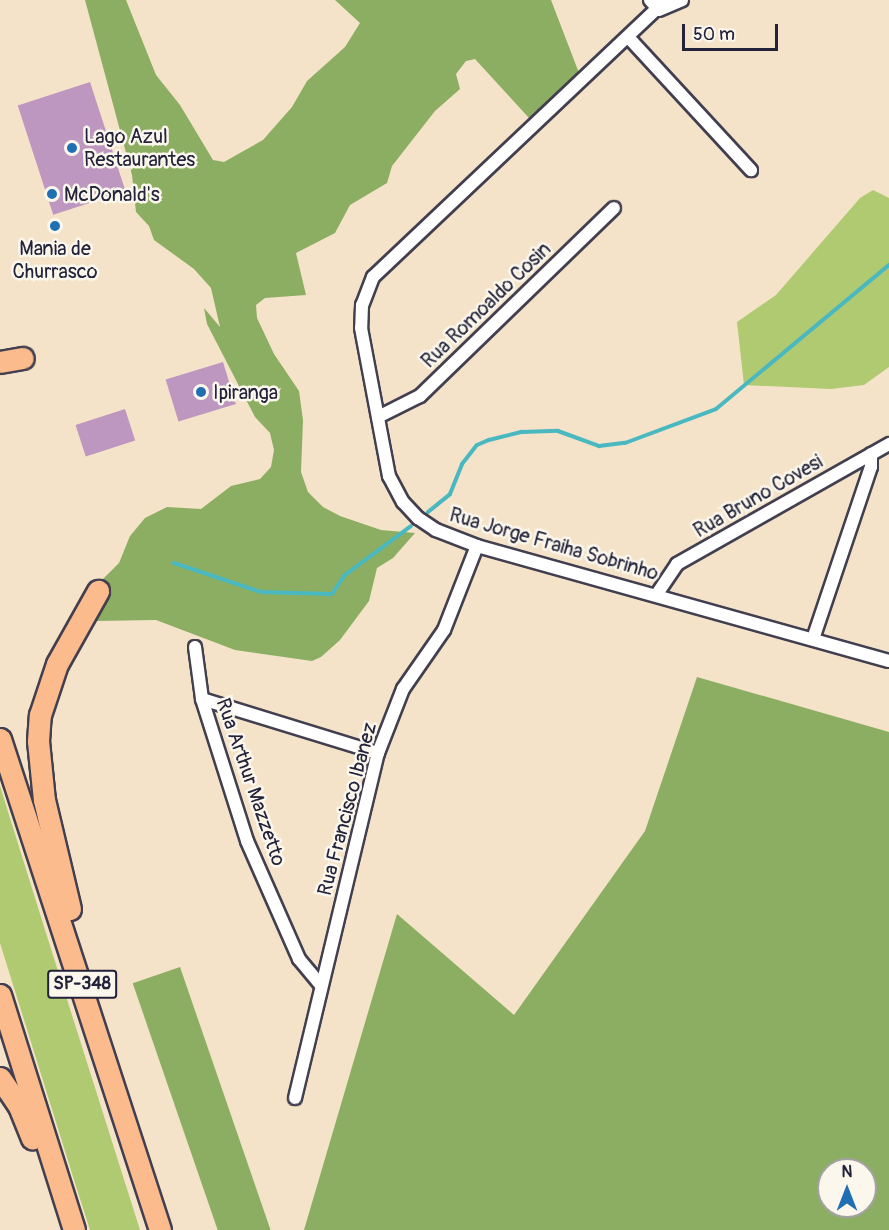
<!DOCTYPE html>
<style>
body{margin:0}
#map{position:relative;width:889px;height:1230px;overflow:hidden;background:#f4e3c9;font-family:Pangolin,sans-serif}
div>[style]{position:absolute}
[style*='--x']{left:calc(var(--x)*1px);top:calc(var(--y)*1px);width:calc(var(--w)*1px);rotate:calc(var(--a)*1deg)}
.green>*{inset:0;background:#afca70}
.forest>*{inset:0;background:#8bae62;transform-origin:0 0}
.stream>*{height:4px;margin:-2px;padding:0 2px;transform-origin:2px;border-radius:2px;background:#49b8c0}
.building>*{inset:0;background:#bd97bf;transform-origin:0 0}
.roads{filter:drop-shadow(2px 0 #423f50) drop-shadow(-2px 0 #423f50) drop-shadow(0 2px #423f50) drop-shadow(0 -2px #423f50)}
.minor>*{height:12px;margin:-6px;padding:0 6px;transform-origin:6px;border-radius:6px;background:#fff}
.motorway>*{height:21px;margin:-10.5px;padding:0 10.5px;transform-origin:10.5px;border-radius:10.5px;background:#fbbb8c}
.dots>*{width:16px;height:16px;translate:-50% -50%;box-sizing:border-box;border:3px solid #fbf7ec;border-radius:50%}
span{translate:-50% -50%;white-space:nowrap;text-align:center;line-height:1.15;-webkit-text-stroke:5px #fbf7ec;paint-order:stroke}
.shield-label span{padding:2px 4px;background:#fbf7ec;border:2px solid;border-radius:4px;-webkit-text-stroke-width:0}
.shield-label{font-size:18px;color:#22223b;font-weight:700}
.poi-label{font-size:20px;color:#22223b}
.left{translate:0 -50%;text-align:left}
.street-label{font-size:20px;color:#22223b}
.north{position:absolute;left:817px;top:1158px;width:60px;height:60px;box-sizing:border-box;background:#fbf7ec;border:2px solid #a4a2a5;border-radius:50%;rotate:0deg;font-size:16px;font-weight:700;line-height:24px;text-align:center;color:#22223b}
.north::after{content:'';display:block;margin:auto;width:21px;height:27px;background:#1f6fb2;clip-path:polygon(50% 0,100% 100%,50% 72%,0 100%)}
.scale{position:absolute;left:682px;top:24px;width:96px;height:27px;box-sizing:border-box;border:3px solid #22223b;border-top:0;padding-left:8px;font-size:18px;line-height:21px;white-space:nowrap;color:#22223b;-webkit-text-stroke:4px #fbf7ec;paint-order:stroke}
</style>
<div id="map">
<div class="green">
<i style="clip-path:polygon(873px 190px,889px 198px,889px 367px,864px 385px,831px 389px,744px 385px,737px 322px,776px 295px,860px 198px)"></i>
<i style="clip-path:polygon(0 786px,46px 933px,140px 1230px,90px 1230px,75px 1183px,0 943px)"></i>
</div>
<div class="forest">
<i style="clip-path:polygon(85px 0,126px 0,156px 75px,180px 105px,213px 160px,224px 162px,263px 140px,292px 107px,307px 81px,345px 47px,360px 23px,335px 0,551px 0,579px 73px,529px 118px,475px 59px,466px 61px,456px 74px,460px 89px,435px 111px,392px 166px,387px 183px,350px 205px,335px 233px,296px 253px,306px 295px,265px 298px,256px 305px,257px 318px,274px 354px,299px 391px,303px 420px,301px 472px,308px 492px,323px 507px,340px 516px,381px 530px,415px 533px,393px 558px,377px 568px,369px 601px,340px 640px,321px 657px,312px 661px,235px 650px,156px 620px,95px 621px,102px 580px,119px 563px,130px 536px,145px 518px,167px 507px,201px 509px,231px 486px,260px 479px,271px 467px,274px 450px,270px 433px,255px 417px,207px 324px,204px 308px,220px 327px,211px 288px,194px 269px,154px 240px,149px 226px,136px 212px,132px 175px)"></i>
<i style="clip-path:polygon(evenodd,697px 677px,889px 732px,889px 1230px,304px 1230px,397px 914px,514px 1015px,645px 831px,697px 677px,829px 1170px,865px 1170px,865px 1206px,829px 1206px,829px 1170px)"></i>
<i style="left:180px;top:967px;width:279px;height:50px;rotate:71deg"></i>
</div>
<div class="stream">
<i style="--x:428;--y:512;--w:28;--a:-39"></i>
<i style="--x:450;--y:494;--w:32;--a:-68"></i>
<i style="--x:462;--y:464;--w:24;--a:-52"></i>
<i style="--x:477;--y:445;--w:13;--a:-23"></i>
<i style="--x:489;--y:440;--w:34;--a:-14"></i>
<i style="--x:522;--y:432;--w:36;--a:-2"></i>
<i style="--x:558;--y:431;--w:44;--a:20.1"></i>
<i style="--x:599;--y:446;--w:26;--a:-7"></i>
<i style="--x:625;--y:443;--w:97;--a:-20.5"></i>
<i style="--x:716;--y:409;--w:225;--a:-39.8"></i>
<i style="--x:174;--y:563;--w:92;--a:18.4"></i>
<i style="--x:261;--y:592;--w:71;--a:1.6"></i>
<i style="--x:332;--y:594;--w:23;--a:-56"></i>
<i style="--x:345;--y:575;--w:82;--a:-36.6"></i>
</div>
<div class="building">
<i style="left:90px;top:82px;width:115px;height:76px;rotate:72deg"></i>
<i style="left:223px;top:362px;width:44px;height:60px;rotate:73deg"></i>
<i style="left:125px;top:409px;width:33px;height:52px;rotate:72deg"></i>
</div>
<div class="roads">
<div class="minor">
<i style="--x:650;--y:0;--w:13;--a:48"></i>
<i style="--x:666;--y:0;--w:403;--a:136.6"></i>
<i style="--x:373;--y:277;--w:30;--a:111"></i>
<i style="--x:362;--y:305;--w:23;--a:92"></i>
<i style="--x:361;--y:328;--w:151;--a:79.3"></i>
<i style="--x:389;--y:476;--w:30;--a:62"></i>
<i style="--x:403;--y:502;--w:22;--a:47"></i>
<i style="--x:418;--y:518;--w:22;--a:34"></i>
<i style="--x:436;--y:530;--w:44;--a:21.3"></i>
<i style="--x:477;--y:546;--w:428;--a:15.6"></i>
<i style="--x:659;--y:10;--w:25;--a:-23"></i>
<i style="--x:629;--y:38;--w:180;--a:47.3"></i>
<i style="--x:378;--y:417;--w:47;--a:-26.6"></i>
<i style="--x:420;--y:396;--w:270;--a:-44.1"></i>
<i style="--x:657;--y:594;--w:36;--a:-56"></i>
<i style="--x:677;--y:564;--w:244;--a:-29.5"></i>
<i style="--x:813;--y:639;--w:182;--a:-71.4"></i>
<i style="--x:871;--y:467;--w:13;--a:-90"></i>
<i style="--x:195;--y:647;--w:52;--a:82.3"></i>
<i style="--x:202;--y:699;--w:149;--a:72.4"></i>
<i style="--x:247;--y:841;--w:129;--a:66.2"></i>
<i style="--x:299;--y:959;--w:35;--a:50"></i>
<i style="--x:202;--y:699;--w:184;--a:17.1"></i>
<i style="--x:295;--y:1098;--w:355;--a:-76.5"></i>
<i style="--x:378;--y:753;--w:69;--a:-68.7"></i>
<i style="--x:403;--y:689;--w:72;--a:-55.2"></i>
<i style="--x:444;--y:630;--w:90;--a:-68.6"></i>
</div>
<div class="motorway">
<i style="--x:0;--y:362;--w:23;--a:-10"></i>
<i style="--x:0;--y:739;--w:516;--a:71.95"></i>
<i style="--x:70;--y:909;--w:112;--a:-103.4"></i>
<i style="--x:44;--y:800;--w:59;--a:-95.8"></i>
<i style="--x:38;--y:741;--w:26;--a:-86"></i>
<i style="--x:40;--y:715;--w:54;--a:-71.6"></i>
<i style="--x:57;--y:664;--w:84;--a:-60.7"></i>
<i style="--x:0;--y:995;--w:246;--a:72.5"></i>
<i style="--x:0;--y:1078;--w:34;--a:56"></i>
<i style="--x:19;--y:1106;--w:35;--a:68"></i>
</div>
</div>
<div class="dots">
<i style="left:72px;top:148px;background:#1f6fb2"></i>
<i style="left:52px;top:194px;background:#1f6fb2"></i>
<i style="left:55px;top:226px;background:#1f6fb2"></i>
<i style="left:201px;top:392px;background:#1f6fb2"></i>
</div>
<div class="shield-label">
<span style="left:82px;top:984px">SP-348</span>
</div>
<div class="poi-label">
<span class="left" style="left:84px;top:148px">Lago Azul<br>Restaurantes</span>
<span class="left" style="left:64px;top:194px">McDonald's</span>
<span style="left:55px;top:260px">Mania de<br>Churrasco</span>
<span class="left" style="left:213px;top:392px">Ipiranga</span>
</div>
<div class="street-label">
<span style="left:486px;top:305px;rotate:-44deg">Rua Romoaldo Cosin</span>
<span style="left:758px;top:496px;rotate:-30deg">Rua Bruno Covesi</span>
<span style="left:554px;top:544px;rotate:16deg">Rua Jorge Fraiha Sobrinho</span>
<span style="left:251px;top:782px;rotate:71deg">Rua Arthur Mazzetto</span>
<span style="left:347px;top:809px;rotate:-75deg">Rua Francisco Ibanez</span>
</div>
<div class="north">N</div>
<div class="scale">50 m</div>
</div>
